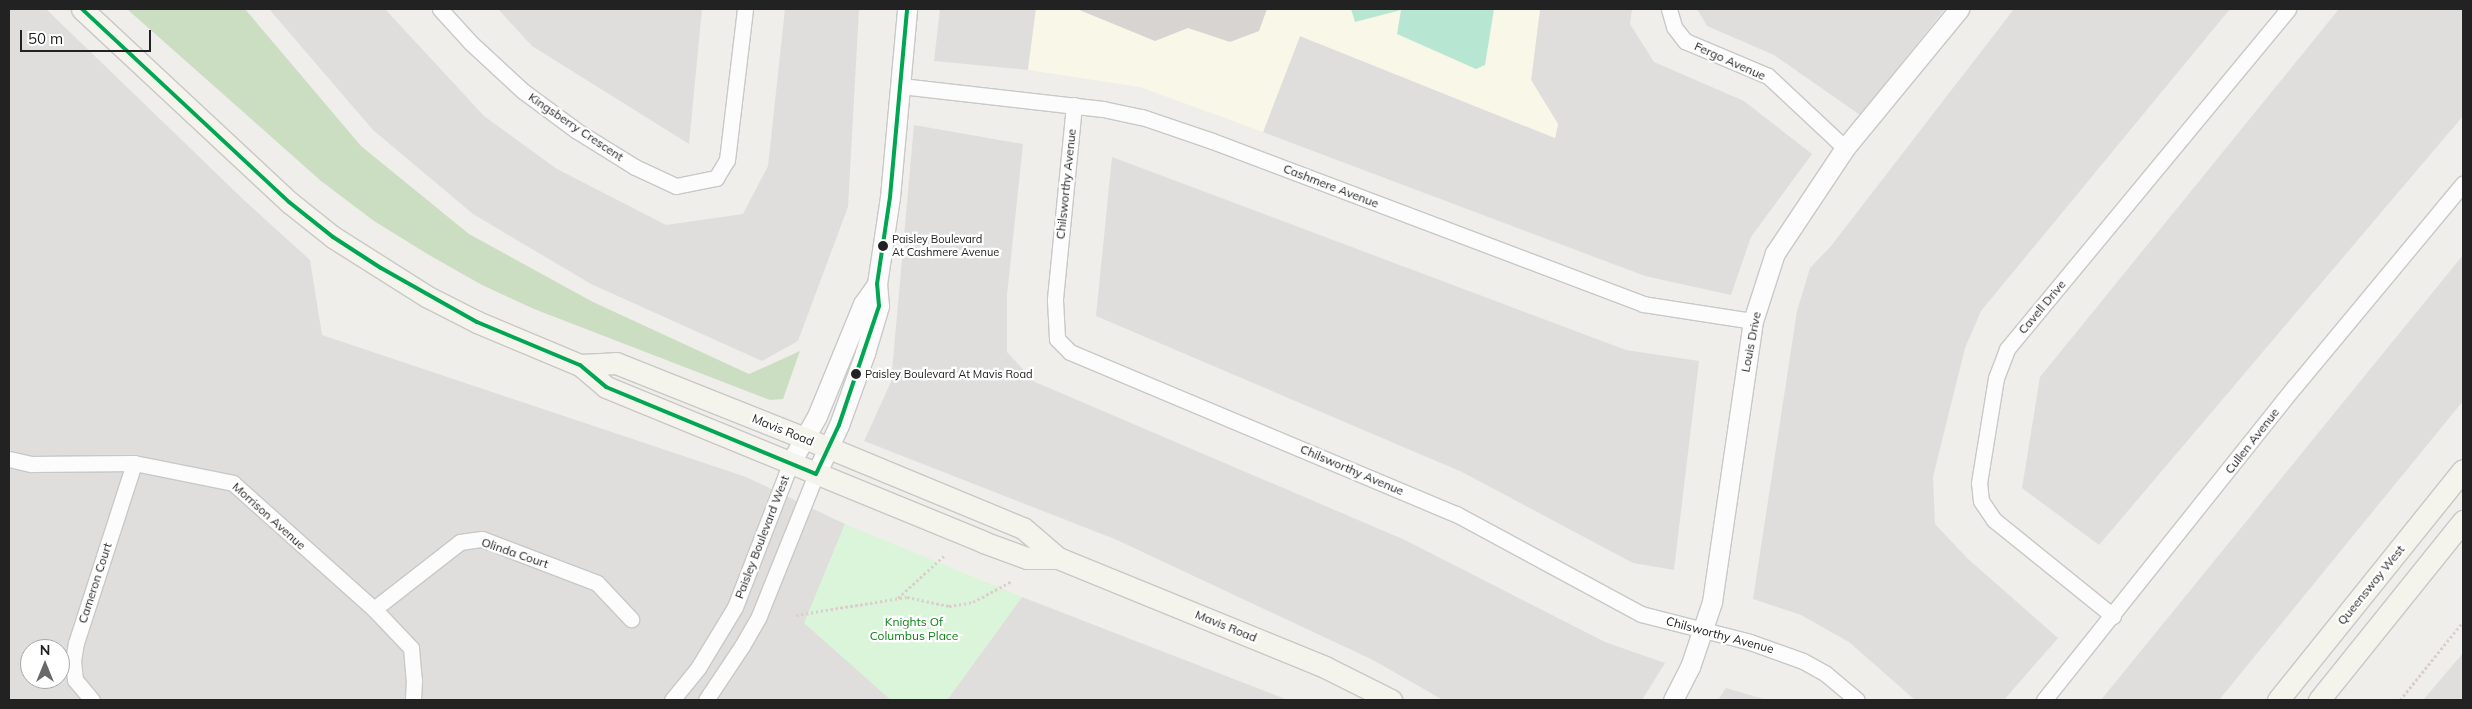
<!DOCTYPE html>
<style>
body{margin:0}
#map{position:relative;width:2472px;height:709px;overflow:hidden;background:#f0eeeb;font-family:Mulish,sans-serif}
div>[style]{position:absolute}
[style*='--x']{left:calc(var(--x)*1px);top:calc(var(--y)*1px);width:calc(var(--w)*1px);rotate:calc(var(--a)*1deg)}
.residential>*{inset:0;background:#dfdedc}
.education>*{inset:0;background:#f8f7e8}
.forest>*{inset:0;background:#cbdec1}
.park>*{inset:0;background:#daf5da}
.pitch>*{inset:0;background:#b7e6d2}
.building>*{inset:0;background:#d7d4d2}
.path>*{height:3px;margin-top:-1.5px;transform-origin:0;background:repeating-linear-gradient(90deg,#dccecd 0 2.5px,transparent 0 5px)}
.roads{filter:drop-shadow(1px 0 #c9c8c7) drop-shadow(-1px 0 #c9c8c7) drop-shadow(0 1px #c9c8c7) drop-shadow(0 -1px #c9c8c7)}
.minor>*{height:15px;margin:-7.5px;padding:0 7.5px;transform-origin:7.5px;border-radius:7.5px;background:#fdfcfc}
.tertiary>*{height:19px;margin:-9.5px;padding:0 9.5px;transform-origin:9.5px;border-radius:9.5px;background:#fdfcfc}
.secondary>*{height:21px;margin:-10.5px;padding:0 10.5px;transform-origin:10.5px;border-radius:10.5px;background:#f4f4ed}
.bus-1>*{height:4px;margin:-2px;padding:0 2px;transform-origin:2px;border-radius:2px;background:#00a651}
.dots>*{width:14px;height:14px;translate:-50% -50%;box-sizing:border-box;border:2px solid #fff;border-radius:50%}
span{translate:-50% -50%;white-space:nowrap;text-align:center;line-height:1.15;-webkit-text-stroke:4.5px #fff;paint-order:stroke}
.bus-label{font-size:11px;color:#222}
.left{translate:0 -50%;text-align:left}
.street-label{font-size:12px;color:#222}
.park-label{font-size:12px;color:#0c8416}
.frame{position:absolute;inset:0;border:10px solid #222;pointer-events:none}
.north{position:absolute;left:20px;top:639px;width:50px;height:50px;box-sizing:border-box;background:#fff;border:1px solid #a7a7a7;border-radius:50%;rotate:0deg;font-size:14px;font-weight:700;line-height:20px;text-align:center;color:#222}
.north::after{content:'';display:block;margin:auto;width:18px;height:22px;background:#6a6968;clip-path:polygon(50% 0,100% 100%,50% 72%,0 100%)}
.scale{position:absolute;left:20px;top:30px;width:131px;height:22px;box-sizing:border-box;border:2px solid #222;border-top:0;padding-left:6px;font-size:15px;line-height:18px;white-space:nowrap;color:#222;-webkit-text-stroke:4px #fff;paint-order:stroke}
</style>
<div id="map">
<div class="residential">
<i style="clip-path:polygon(evenodd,9px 9px,46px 9px,246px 202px,310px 260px,322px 335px,746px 477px,845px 524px,805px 623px,891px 700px,9px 700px,9px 9px,30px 649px,60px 649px,60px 679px,30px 679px,30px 649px)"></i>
<i style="clip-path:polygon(269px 9px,385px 9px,484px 116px,557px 169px,666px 225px,743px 214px,768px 166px,785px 9px,859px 9px,848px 207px,798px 341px,762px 361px,591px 284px,473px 214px,373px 130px)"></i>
<i style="clip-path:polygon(498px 9px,702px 9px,689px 144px,532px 46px)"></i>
<i style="clip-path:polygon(940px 9px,1036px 9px,1028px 70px,934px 61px)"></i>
<i style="clip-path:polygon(1540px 9px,1632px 9px,1630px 24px,1654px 62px,1744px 101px,1812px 154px,1751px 237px,1731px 295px,1645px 276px,1263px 132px,1300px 36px,1555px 138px,1558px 124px,1531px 80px)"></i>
<i style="clip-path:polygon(1697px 9px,1945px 9px,1860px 115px,1774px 55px,1707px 26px)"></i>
<i style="clip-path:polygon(2014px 9px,2230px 9px,1981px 311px,1965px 348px,1933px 477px,1935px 524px,1967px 558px,2058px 638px,2004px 700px,1915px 700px,1849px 642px,1801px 615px,1753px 599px,1797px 311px,1810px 268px,1831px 246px)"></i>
<i style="clip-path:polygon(2339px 9px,2463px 9px,2463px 116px,2099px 545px,2022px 488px,2040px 377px)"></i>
<i style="clip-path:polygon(914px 125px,1023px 144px,1007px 295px,1007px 352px,1035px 382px,1405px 540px,1605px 642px,1665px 663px,1642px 700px,1443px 700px,1373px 660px,1117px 540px,864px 441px,891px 382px)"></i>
<i style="clip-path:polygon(1112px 157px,1626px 350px,1699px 361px,1674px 570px,1633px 563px,1462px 472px,1096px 316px)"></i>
<i style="clip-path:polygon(2463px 255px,2463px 401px,2219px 700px,2101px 700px)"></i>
<i style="clip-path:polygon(1022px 597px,1288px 700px,947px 700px)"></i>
<i style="clip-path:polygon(2463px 653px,2463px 700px,2423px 700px)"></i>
<i style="clip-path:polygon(1726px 688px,1767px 700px,1718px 700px)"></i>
</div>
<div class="education">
<i style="clip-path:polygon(1036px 9px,1540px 9px,1531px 80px,1558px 124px,1555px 138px,1300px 36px,1263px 132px,1140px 87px,1028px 70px)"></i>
</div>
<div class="forest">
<i style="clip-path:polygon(127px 9px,245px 9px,361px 146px,469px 234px,593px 302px,749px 374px,800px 351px,783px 399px,770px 400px,534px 309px,482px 285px,429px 255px,374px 221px,321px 181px)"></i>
</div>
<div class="park">
<i style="clip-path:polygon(845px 524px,1022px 597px,947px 700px,891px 700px,804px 623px)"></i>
</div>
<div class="pitch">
<i style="clip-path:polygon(1351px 9px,1494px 9px,1485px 65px,1476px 69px,1397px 34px,1401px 10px,1355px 22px)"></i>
</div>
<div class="building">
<i style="clip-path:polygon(1077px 9px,1267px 9px,1259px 31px,1230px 42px,1188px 28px,1155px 41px)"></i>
</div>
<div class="path">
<i style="--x:898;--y:598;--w:64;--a:-42.5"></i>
<i style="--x:796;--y:615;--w:112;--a:-9.2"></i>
<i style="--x:907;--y:597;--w:43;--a:12.1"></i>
<i style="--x:949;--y:606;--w:24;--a:-9"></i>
<i style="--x:973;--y:602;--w:44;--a:-28.3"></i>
<i style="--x:2400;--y:700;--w:100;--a:-51.1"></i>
</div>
<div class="roads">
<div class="minor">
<i style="--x:440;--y:9;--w:46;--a:47.6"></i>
<i style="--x:471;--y:43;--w:71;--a:42.7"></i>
<i style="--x:523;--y:91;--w:67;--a:36.5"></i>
<i style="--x:577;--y:131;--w:68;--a:31.8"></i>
<i style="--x:635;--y:167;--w:45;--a:24.9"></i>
<i style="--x:676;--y:186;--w:41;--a:-11.3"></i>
<i style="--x:716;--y:178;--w:21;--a:-59"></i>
<i style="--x:727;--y:160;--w:152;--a:-83.2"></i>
<i style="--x:1669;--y:9;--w:19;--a:74"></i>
<i style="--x:1674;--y:27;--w:18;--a:52"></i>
<i style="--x:1685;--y:41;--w:90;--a:22.9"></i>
<i style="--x:1768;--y:76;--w:105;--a:43.1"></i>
<i style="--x:901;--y:86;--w:203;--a:6.5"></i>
<i style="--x:1103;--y:109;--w:40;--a:12"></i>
<i style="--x:1142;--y:117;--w:74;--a:18.9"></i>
<i style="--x:1212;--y:141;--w:461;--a:20.7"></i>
<i style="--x:1643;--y:304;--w:111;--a:8.8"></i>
<i style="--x:1074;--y:105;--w:196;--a:95.6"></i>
<i style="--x:1055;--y:300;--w:39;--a:87"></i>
<i style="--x:1057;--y:339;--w:18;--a:45"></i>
<i style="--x:1070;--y:352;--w:419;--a:22.8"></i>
<i style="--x:1456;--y:514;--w:210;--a:28.4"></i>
<i style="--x:1641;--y:614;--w:113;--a:14.4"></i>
<i style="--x:1750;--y:642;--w:56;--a:19.7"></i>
<i style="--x:1803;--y:661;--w:26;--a:29"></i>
<i style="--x:1826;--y:674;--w:40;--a:40"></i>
<i style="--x:9;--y:459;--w:23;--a:13"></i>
<i style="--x:31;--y:464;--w:103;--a:-0.6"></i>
<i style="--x:134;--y:463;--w:101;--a:11.4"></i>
<i style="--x:233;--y:483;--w:189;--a:41.8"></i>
<i style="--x:374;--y:609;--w:54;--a:46.5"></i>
<i style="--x:411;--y:648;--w:32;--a:85"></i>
<i style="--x:414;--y:680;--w:20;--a:93"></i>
<i style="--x:374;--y:609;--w:109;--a:-37.9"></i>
<i style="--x:460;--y:542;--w:22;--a:-8"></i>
<i style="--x:482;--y:539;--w:123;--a:20.9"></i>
<i style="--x:597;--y:583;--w:50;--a:46.6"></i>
<i style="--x:2113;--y:616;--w:153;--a:-141.1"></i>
<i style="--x:1994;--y:520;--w:23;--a:-124"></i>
<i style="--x:1981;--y:501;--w:18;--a:-96"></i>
<i style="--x:1979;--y:483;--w:106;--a:-80.8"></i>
<i style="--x:1996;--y:378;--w:31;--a:-69"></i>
<i style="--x:2007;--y:349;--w:441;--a:-50.4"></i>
<i style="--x:92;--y:700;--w:26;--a:-130"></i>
<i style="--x:75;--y:680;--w:19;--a:-96"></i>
<i style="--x:73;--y:661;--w:18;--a:-81"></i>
<i style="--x:76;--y:643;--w:189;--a:-72.1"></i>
<i style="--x:672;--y:700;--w:41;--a:-50.9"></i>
<i style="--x:698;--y:668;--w:71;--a:-58.8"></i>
<i style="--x:735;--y:607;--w:155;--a:-68.9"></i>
<i style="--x:706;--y:700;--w:65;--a:-56.3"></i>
<i style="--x:742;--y:646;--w:34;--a:-60"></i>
<i style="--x:759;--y:616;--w:153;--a:-68.1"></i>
<i style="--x:2044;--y:700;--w:402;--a:-51.4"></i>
<i style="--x:2295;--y:386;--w:263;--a:-50.3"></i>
</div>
<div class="tertiary">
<i style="--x:791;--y:462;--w:53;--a:-60.5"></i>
<i style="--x:817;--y:416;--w:121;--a:-67.7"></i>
<i style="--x:863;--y:304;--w:24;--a:-55"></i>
<i style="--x:816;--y:474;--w:54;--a:-64.9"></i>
<i style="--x:839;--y:425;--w:77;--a:-70.1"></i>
<i style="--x:865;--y:353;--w:49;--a:-73.4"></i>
<i style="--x:879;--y:306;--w:22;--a:-95"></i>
<i style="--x:877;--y:284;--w:88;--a:-81.5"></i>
<i style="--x:890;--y:197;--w:189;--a:-84.8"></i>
<i style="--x:1673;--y:700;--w:37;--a:-63"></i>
<i style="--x:1690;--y:667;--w:69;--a:-71.3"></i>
<i style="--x:1712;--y:602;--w:284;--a:-81.7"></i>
<i style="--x:1753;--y:321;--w:71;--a:-72.1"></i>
<i style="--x:1775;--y:253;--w:126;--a:-56.3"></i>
<i style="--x:1845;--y:148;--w:180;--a:-50.6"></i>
</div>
<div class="secondary">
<i style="--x:82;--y:9;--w:283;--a:43"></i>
<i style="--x:289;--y:202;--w:56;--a:38.5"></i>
<i style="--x:333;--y:237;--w:112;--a:32.3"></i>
<i style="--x:428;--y:297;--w:55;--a:27"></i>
<i style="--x:477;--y:322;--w:112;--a:22.7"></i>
<i style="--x:580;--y:365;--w:34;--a:40"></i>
<i style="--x:606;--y:387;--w:408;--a:22.3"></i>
<i style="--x:983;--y:542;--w:47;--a:20"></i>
<i style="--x:1027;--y:558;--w:31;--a:0"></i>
<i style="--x:580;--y:365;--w:36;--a:-3"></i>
<i style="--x:616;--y:363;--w:227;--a:21.7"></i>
<i style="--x:827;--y:447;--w:212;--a:22.5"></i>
<i style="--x:1023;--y:528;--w:46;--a:40.6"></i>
<i style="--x:1058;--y:558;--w:288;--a:22.2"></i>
<i style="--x:1325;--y:667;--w:74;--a:26.6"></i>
<i style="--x:2278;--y:700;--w:295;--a:-51.2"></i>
<i style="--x:2319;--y:700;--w:230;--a:-51.2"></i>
</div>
</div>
<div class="bus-1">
<i style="--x:82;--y:9;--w:283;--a:43"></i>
<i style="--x:289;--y:202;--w:56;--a:38.5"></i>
<i style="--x:333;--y:237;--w:57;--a:32.9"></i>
<i style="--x:381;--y:268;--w:110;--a:29.4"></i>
<i style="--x:477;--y:322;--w:112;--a:22.7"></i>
<i style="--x:580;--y:365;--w:34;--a:40"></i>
<i style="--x:606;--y:387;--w:227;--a:22.5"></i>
<i style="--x:816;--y:474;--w:54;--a:-64.9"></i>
<i style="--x:839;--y:425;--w:126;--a:-71.4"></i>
<i style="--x:879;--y:306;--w:22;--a:-95"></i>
<i style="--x:877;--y:284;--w:88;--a:-81.5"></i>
<i style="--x:890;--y:197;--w:189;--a:-84.8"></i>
</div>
<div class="dots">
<i style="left:883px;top:246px;background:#222"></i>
<i style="left:856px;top:374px;background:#222"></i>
</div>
<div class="bus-label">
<span class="left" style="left:892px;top:246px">Paisley Boulevard<br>At Cashmere Avenue</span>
<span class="left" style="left:865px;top:374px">Paisley Boulevard At Mavis Road</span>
</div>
<div class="street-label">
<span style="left:1730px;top:61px;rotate:24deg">Fergo Avenue</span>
<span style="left:576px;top:127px;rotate:34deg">Kingsberry Crescent</span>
<span style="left:1066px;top:184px;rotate:-84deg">Chilsworthy Avenue</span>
<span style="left:1331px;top:186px;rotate:21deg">Cashmere Avenue</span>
<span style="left:2042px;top:307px;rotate:-50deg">Cavell Drive</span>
<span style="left:1751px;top:342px;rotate:-79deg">Louis Drive</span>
<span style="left:783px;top:430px;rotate:22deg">Mavis Road</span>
<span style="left:2252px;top:441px;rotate:-52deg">Cullen Avenue</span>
<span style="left:1352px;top:470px;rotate:23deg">Chilsworthy Avenue</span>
<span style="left:269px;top:516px;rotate:42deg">Morrison Avenue</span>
<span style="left:762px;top:537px;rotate:-69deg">Paisley Boulevard West</span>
<span style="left:515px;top:553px;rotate:19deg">Olinda Court</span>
<span style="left:95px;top:583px;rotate:-72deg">Cameron Court</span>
<span style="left:2371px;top:585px;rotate:-51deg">Queensway West</span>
<span style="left:1226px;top:626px;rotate:22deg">Mavis Road</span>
<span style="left:1720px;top:635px;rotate:15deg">Chilsworthy Avenue</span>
</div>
<div class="park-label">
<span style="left:914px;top:629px">Knights Of<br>Columbus Place</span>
</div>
<div class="frame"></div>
<div class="north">N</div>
<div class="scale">50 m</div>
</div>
